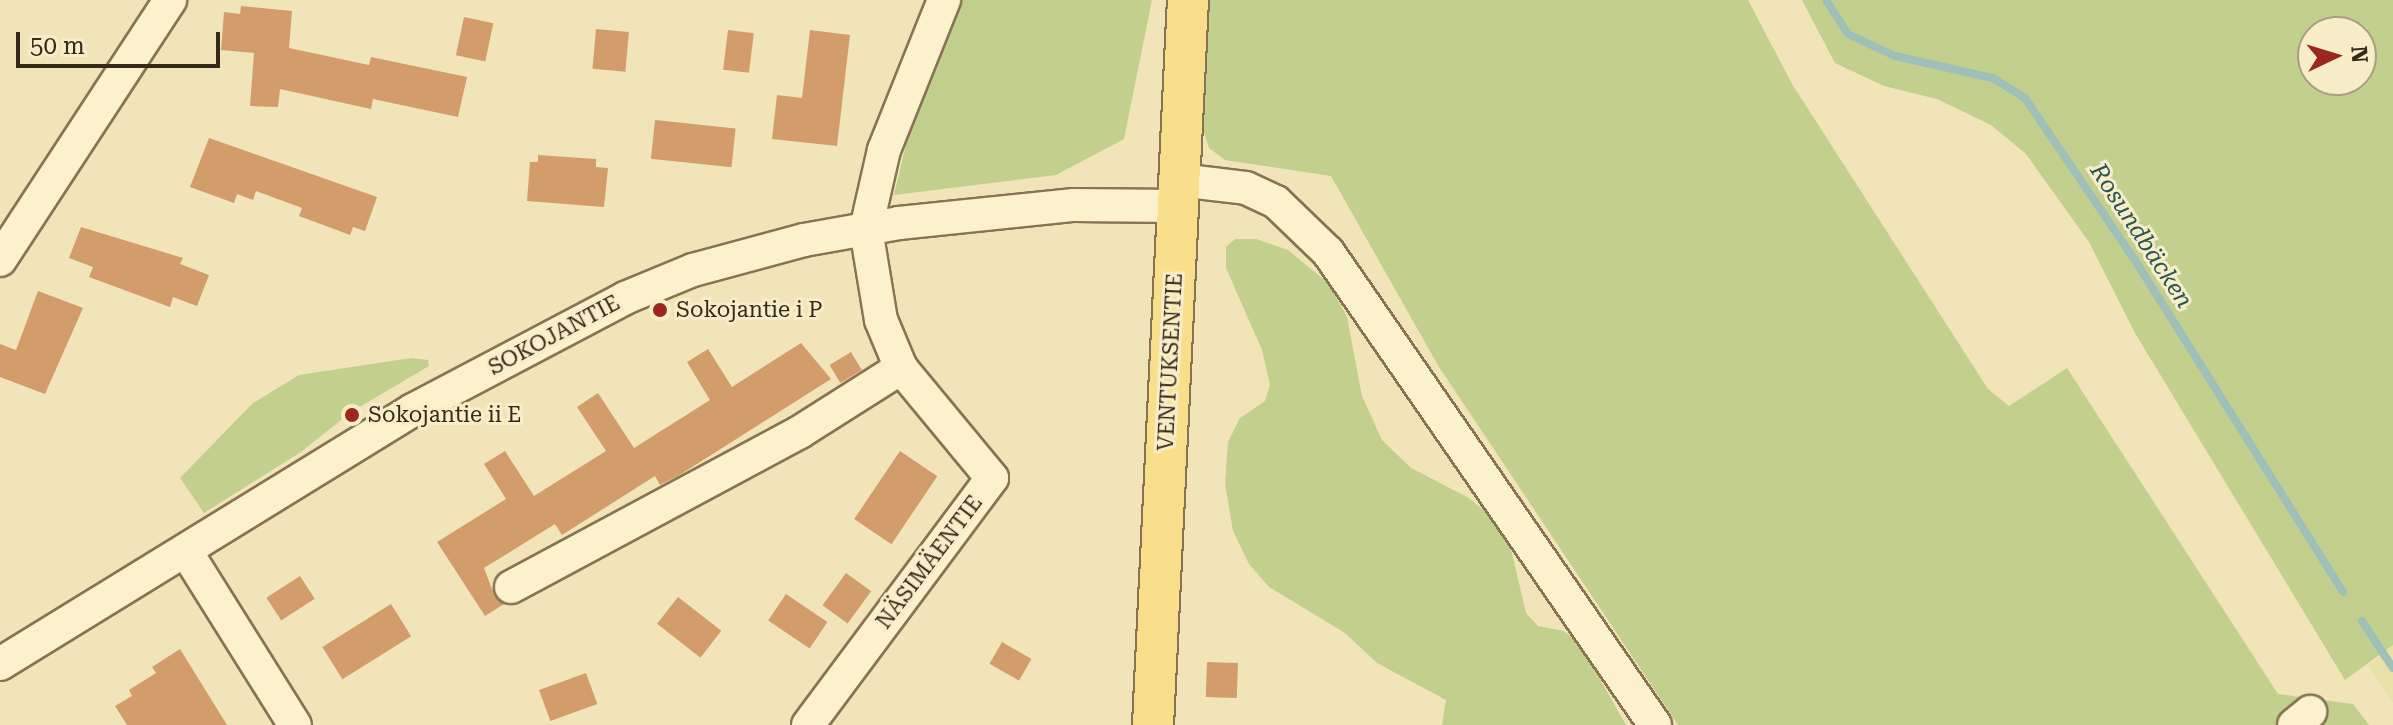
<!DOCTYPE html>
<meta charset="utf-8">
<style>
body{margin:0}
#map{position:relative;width:2393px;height:725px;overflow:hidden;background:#f1e4b9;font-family:"Roboto Serif",serif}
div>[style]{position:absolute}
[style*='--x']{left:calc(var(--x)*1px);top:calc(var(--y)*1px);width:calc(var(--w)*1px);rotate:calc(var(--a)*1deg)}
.farmland>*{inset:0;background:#e7e1a6}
.green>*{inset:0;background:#c2cf8d}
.stream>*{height:8px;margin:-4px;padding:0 4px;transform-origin:4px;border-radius:4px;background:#9ec0b9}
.building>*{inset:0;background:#d29d6b;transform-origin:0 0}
.roads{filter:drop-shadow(2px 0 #887353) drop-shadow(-2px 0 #887353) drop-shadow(0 2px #887353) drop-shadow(0 -2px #887353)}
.minor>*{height:32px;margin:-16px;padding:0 16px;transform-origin:16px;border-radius:16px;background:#fbf1cc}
.major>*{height:40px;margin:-20px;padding:0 20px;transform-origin:20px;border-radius:20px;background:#f9de8c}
.dots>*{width:22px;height:22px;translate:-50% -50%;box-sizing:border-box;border:4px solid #f8edc9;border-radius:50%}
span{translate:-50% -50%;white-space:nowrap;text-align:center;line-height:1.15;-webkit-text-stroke:6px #f8edc9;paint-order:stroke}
.poi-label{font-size:22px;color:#352919}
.left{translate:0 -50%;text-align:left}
.street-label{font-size:22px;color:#352919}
.water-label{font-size:24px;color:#275656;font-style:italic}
.north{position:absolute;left:2297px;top:16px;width:80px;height:80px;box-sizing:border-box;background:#f8edc9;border:2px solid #aa9f83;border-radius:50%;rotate:86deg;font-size:22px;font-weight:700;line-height:32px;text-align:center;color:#352919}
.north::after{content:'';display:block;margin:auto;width:28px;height:36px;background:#9b271f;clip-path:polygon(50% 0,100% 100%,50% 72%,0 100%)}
.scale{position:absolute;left:16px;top:32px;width:204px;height:36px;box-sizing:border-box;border:4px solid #352919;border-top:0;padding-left:10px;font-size:24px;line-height:28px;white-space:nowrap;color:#352919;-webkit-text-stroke:6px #f8edc9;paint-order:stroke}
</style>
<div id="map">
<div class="farmland">
<i style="clip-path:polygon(2393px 645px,2393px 703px,2368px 666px)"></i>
</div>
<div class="green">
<i style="clip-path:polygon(962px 0,1152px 0,1124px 139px,1056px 175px,894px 195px,918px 95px)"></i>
<i style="clip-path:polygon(1210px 0,1748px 0,1792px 84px,1988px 389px,2009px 406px,2067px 368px,2278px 694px,2353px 704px,2369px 725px,1678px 725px,1439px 367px,1331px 176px,1225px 160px,1209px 148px,1203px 129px)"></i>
<i style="clip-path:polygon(evenodd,1802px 0,2393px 0,2393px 645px,2345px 680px,2135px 333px,2089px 242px,2026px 154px,1991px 125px,1937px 99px,1884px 86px,1835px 63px,1802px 0,2313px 32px,2361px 32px,2361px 80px,2313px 80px,2313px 32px)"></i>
<i style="clip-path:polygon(1235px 239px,1256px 239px,1288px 250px,1329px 284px,1347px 317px,1362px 396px,1382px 440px,1411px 468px,1469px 498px,1496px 521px,1511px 549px,1526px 613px,1538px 626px,1564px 631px,1580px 644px,1626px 725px,1442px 725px,1446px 700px,1377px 663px,1345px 633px,1269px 587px,1249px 564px,1233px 531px,1225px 484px,1228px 442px,1240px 418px,1265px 401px,1270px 385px,1262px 350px,1226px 268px,1226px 247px)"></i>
<i style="clip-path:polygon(411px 358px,428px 360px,429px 366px,351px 412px,301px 452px,204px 513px,180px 478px,253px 403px,299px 375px)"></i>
</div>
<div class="stream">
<i style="--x:1826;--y:0;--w:40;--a:57.1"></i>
<i style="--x:1848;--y:34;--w:52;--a:25.1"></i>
<i style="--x:1895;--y:56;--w:100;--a:12.7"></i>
<i style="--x:1993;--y:78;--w:38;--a:32"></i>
<i style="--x:2025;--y:98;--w:202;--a:55.9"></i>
<i style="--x:2138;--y:265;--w:386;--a:57.9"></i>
<i style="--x:2362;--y:621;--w:56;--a:56.6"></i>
</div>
<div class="building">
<i style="clip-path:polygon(241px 6px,292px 11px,289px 48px,369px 65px,371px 57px,467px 77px,458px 117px,373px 99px,371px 109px,280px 89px,278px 107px,250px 106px,254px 53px,221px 50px,224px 12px,240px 14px)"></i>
<i style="left:464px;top:17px;width:30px;height:39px;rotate:12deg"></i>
<i style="left:596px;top:29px;width:33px;height:40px;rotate:5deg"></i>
<i style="left:728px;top:30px;width:26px;height:40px;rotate:7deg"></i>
<i style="clip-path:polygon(810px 30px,850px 35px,837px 146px,772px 139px,777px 95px,802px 98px)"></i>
<i style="left:655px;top:120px;width:81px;height:39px;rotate:6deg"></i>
<i style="clip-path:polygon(209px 138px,377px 197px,365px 231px,353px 227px,350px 235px,299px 216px,302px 208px,256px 191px,253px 200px,237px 194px,234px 203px,190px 187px)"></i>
<i style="clip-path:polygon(538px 155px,596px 159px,596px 167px,608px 168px,604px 207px,527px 201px,530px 162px,538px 162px)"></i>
<i style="clip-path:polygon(81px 227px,183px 258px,180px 264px,209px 275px,197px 306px,173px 297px,170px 307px,89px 277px,93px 267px,69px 258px)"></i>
<i style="clip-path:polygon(38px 291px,83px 308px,45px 394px,0 377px,0 344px,16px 350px)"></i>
<i style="clip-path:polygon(801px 343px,831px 379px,678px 476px,660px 485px,655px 476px,562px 535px,555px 524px,484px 568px,495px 597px,504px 604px,485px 616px,437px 542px,506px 499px,484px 464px,505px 451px,534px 496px,606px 451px,577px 407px,598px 393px,634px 448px,710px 400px,687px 362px,708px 349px,732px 387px)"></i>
<i style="left:851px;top:352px;width:21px;height:25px;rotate:59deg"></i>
<i style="left:900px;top:451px;width:45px;height:82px;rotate:34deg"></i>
<i style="left:846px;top:573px;width:31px;height:40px;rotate:36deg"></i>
<i style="left:300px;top:576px;width:27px;height:40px;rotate:57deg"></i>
<i style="left:786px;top:594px;width:50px;height:32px;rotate:34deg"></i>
<i style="left:678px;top:597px;width:55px;height:34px;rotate:38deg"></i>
<i style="left:391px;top:604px;width:38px;height:81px;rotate:58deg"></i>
<i style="left:1002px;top:642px;width:34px;height:25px;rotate:30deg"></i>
<i style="clip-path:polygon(180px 649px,227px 725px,127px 725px,115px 706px,132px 696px,129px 690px,156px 673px,152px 667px)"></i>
<i style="left:1207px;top:662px;width:31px;height:35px;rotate:2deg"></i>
<i style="left:586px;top:673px;width:33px;height:50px;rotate:70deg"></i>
</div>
<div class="roads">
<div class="minor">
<i style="--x:1179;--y:180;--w:67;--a:6.8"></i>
<i style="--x:1246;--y:188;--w:33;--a:25"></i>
<i style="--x:1276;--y:202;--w:72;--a:43.9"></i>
<i style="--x:1328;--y:252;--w:575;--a:55.34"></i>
<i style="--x:0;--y:260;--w:311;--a:-56.8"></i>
<i style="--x:187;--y:553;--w:203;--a:57.9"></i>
<i style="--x:511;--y:587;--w:328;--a:-28.2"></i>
<i style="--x:800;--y:432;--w:120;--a:-32.4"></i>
<i style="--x:0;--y:664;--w:485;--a:-31.6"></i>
<i style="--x:413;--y:410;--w:240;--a:-27.8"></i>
<i style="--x:625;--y:298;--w:74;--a:-22.4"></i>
<i style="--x:693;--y:270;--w:115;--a:-15.1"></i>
<i style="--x:804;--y:240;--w:97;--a:-10.1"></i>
<i style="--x:899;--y:223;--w:176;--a:-5.9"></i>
<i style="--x:1074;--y:205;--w:104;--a:0.6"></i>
<i style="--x:808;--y:725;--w:308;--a:-53.3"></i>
<i style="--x:992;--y:478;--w:143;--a:-129.6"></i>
<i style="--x:901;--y:368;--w:52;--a:-112.6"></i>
<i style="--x:881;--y:320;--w:92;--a:-99.4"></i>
<i style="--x:866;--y:229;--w:81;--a:-77.2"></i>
<i style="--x:884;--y:150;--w:162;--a:-68.2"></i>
<i style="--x:2294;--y:725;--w:21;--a:-39"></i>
</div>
<div class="major">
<i style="--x:1153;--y:725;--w:726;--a:-87.24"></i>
</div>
</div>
<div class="dots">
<i style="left:660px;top:310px;background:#9b271f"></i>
<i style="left:352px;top:415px;background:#9b271f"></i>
</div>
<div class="poi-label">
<span class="left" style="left:676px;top:310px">Sokojantie i P</span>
<span class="left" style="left:368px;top:415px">Sokojantie ii E</span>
</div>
<div class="street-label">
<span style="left:554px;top:335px;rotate:-28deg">SOKOJANTIE</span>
<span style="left:1170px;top:362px;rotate:-87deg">VENTUKSENTIE</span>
<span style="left:929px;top:562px;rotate:-53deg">NÄSIMÄENTIE</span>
</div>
<div class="water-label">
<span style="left:2141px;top:236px;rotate:57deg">Rosundbäcken</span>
</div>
<div class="north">N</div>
<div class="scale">50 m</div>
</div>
